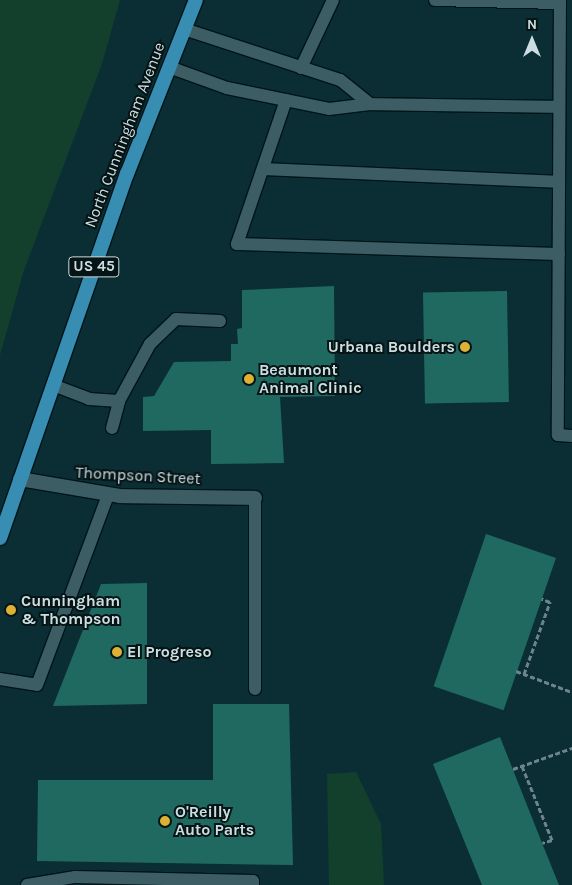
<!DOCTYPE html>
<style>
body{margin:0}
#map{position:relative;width:572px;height:885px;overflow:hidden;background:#0b2e34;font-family:Karla,sans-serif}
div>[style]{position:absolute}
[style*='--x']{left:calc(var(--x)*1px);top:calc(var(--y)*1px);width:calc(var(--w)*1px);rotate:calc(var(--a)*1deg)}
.green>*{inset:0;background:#12402c}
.building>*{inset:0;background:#1f6961;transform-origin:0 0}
.path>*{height:3px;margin-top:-1.5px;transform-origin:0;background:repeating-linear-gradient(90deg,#6b858a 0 5px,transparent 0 7.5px)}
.roads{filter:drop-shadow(1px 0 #001519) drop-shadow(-1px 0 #001519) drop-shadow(0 1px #001519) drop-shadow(0 -1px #001519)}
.service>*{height:12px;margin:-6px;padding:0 6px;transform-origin:6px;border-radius:6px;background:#3b5d63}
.minor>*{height:14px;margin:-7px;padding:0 7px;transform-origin:7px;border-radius:7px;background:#3b5d63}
.primary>*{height:14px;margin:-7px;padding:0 7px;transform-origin:7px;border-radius:7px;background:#378eb2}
.dots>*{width:14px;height:14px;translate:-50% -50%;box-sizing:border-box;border:2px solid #061416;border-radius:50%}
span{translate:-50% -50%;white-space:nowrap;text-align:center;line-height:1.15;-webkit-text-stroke:4px #061416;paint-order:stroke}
.shield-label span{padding:1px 4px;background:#061416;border:1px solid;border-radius:4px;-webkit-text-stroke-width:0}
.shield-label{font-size:15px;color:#ccdee1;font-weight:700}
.street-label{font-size:16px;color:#ccdee1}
.poi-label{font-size:16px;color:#ccdee1;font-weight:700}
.right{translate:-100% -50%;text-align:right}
.left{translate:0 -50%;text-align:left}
.north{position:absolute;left:507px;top:15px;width:50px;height:50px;-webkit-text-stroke:4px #061416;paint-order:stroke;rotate:0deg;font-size:14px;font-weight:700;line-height:20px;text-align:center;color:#ccdee1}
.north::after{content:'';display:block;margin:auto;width:18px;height:22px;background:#ccdee1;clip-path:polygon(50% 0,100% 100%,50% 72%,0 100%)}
</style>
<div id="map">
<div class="green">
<i style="clip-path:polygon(0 0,120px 0,102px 64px,24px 270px,0 355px)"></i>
<i style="clip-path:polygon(356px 772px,381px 824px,384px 885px,329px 885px,327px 774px)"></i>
</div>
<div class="building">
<i style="clip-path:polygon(334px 286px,335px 396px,280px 397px,284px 463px,211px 464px,211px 430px,143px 431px,143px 397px,154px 396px,174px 362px,231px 361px,231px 344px,238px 344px,237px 329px,242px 328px,242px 290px)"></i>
<i style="left:507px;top:291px;width:111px;height:84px;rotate:89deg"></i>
<i style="left:486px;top:534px;width:74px;height:161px;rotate:19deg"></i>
<i style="clip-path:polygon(147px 583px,147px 704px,53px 706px,101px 584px)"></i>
<i style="clip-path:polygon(213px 704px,289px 704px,293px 865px,37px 861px,38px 780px,213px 780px)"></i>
<i style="clip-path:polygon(500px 737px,542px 843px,559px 885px,482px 885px,433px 764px)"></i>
</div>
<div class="path">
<i style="--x:516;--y:671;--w:60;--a:20.6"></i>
<i style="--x:524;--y:674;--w:77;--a:-70.1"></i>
<i style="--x:550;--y:602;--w:9;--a:-159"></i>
<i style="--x:522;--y:766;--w:80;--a:67.9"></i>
<i style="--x:552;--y:840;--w:10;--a:163"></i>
<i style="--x:513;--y:769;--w:63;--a:-19.6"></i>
</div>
<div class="roads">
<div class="service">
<i style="--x:435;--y:0;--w:125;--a:1.4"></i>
<i style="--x:560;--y:0;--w:435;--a:90.3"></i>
<i style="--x:558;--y:435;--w:14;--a:4"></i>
<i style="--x:169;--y:67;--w:62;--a:19.9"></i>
<i style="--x:227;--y:88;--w:104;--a:11.6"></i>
<i style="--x:329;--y:109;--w:41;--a:-7"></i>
<i style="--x:370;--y:104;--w:38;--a:-141"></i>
<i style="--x:340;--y:80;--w:164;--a:-161.9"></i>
<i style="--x:301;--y:68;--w:75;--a:-64.8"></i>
<i style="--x:286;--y:100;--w:152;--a:108.8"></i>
<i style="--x:237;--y:244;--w:322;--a:1.8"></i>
<i style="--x:370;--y:104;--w:189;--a:0.9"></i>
<i style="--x:263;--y:169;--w:293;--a:2.5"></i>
<i style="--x:53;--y:385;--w:39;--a:21"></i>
<i style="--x:89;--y:399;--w:30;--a:4"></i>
<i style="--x:112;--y:428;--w:28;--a:-75"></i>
<i style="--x:119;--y:401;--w:65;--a:-61.5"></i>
<i style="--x:150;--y:344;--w:36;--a:-44"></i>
<i style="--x:176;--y:319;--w:44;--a:2.6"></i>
<i style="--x:255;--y:498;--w:191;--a:90"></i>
<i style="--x:0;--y:679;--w:37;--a:9"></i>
<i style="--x:37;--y:685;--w:203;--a:-69.5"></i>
<i style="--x:27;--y:885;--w:49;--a:-9.5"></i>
<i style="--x:75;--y:877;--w:178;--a:1.3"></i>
<i style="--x:253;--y:881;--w:4;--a:90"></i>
</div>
<div class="minor">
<i style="--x:20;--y:479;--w:101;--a:9.6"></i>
<i style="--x:120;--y:496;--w:135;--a:0.8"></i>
</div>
<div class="primary">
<i style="--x:0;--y:538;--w:386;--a:-70.8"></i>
<i style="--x:127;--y:174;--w:187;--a:-68.4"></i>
</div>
</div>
<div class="dots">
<i style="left:465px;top:347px;background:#ddb133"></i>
<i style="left:249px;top:379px;background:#ddb133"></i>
<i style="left:11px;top:610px;background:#ddb133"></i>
<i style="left:117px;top:652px;background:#ddb133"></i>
<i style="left:165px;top:821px;background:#ddb133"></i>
</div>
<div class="shield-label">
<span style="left:94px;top:267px">US 45</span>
</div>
<div class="street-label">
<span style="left:125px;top:135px;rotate:-69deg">North Cunningham Avenue</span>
<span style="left:138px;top:476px;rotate:3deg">Thompson Street</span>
</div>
<div class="poi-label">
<span class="right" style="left:455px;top:347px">Urbana Boulders</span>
<span class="left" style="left:259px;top:379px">Beaumont<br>Animal Clinic</span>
<span class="left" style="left:21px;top:610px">Cunningham<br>&amp; Thompson</span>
<span class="left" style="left:127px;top:652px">El Progreso</span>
<span class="left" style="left:175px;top:821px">O'Reilly<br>Auto Parts</span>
</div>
<div class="north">N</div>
</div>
